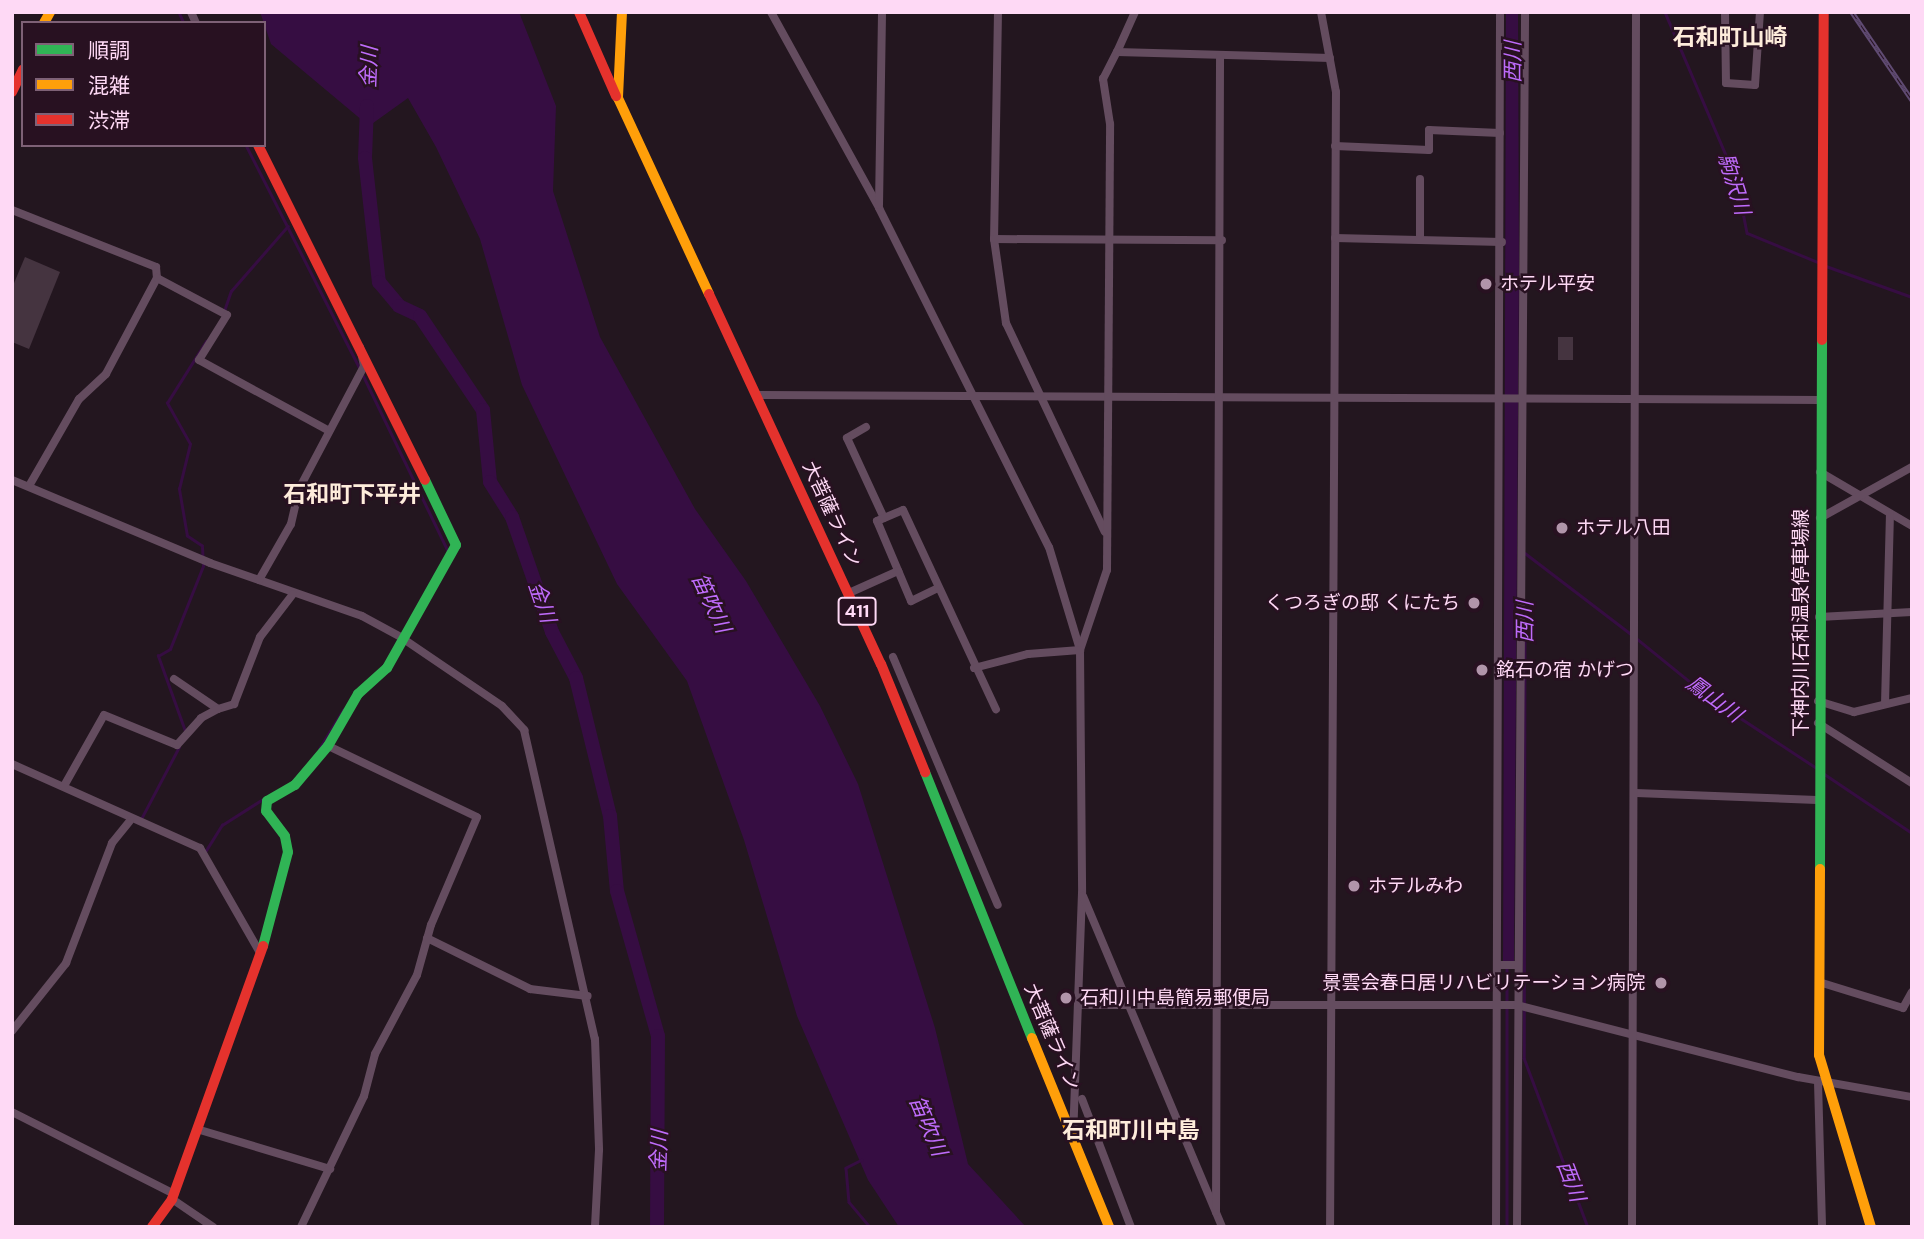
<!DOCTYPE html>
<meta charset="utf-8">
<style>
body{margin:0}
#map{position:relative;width:1924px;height:1239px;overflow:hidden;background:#23161f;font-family:"DM Sans","Noto Sans JP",sans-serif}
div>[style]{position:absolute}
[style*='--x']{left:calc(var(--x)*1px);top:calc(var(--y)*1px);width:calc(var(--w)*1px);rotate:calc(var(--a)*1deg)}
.water>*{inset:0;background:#360d42}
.stream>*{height:2.5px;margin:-1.25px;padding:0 1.25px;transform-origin:1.25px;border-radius:1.25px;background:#360d42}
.river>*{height:14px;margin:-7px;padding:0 7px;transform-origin:7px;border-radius:7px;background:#360d42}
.building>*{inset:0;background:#453440;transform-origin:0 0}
.street>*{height:8px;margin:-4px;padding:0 4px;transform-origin:4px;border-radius:4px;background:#644c5f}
.fast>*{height:10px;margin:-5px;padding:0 5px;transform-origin:5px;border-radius:5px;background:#30b455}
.slow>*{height:10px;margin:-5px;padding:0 5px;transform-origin:5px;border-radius:5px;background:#ff9f0a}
.jam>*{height:10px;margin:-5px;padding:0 5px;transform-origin:5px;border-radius:5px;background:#e5322d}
.rail>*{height:5px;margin-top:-2.5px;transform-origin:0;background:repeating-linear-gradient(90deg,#281121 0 8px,#604b73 0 16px);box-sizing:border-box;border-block:2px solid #604b73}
.dots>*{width:19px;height:19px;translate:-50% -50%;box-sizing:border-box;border:4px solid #281121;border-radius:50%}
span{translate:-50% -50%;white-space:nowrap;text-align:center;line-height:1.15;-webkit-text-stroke:5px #281121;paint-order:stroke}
.shield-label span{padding:2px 5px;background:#281121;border:2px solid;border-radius:5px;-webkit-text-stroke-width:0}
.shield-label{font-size:18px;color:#fed9f5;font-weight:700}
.poi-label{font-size:19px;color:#fed9f5}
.left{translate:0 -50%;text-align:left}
.right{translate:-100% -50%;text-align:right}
.street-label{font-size:19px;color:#fed9f5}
.water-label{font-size:21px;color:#be6bfa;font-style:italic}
.quarter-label{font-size:23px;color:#feecdb;font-weight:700}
.frame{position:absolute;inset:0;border:14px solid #fed9f5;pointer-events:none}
.legend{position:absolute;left:21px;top:21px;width:245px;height:126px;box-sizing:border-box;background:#281121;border:2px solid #7e6176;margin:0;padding:9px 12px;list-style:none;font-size:21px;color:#fed9f5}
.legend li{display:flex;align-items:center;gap:14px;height:35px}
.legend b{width:35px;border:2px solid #7e6176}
</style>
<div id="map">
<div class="water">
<i style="clip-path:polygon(260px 12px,519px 12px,556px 106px,553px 191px,600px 337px,695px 509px,746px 581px,820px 706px,858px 784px,935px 1028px,968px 1164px,1026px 1227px,899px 1227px,868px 1180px,797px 1016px,744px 840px,687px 681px,617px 584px,522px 385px,480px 239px,436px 147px,408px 98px,369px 126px,271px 44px)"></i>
<i style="clip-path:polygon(1506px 12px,1518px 12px,1519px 275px,1514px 963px,1503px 963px)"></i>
</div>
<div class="stream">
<i style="--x:179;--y:12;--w:12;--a:66"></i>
<i style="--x:1665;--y:12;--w:184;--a:66.9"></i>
<i style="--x:1737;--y:181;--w:53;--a:79.1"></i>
<i style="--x:1747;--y:233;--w:79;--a:22.3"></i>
<i style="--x:246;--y:145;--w:251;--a:63"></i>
<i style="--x:1826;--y:266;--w:91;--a:19.8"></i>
<i style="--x:224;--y:311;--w:21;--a:-71"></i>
<i style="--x:231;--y:291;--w:86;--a:-48.8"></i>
<i style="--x:363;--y:375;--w:195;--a:64.2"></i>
<i style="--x:1525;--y:553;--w:133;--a:37.4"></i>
<i style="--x:1525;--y:630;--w:428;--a:90.1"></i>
<i style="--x:1524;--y:1058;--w:181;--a:69.3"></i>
<i style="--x:1636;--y:638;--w:95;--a:39"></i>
<i style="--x:1710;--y:698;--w:129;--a:33.3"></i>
<i style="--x:185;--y:731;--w:80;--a:-109.8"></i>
<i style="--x:158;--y:656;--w:14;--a:-30"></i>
<i style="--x:170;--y:649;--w:89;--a:-68.3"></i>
<i style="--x:203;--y:566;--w:20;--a:-93"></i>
<i style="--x:202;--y:546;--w:18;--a:-146"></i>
<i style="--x:187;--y:536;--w:48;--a:-99.7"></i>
<i style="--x:179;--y:489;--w:46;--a:-76.3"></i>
<i style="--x:190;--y:444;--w:47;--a:-119.3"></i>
<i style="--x:167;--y:403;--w:73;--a:-57.8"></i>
<i style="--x:319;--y:749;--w:46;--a:-58.4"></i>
<i style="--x:1823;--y:773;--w:107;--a:34"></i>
<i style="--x:141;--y:819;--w:81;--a:-62.2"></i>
<i style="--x:205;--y:852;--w:32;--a:-58"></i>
<i style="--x:222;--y:825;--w:49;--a:-32.4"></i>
<i style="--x:1507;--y:968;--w:259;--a:90"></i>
<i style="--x:862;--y:1160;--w:18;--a:153"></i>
<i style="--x:846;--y:1168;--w:34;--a:85"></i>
<i style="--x:849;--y:1202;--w:33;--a:50"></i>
</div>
<div class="river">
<i style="--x:367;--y:106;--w:52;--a:92.2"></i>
<i style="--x:365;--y:158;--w:125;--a:83.6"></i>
<i style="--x:379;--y:282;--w:31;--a:50"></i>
<i style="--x:399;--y:306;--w:23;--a:25"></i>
<i style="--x:420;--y:316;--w:113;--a:56.2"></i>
<i style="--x:483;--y:410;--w:72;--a:84.4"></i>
<i style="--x:490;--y:482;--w:41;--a:57.8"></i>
<i style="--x:512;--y:517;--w:122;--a:70.8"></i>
<i style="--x:552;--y:632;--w:52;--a:62.4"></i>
<i style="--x:576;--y:678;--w:142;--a:76.2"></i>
<i style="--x:610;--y:816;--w:75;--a:84.7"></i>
<i style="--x:617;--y:891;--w:151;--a:74.2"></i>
<i style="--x:658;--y:1036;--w:191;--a:90.3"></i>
</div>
<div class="building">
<i style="clip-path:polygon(25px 257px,60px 272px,29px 349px,12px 342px,12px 288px)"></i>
<i style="left:1558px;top:337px;width:15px;height:23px"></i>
</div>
<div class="street">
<i style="--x:191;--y:12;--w:12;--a:66"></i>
<i style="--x:771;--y:12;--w:224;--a:61.1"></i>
<i style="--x:879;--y:208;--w:379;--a:63.4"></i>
<i style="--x:1049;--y:547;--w:108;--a:73.2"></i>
<i style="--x:1080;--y:650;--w:243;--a:89.5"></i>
<i style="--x:1082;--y:893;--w:241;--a:92.1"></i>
<i style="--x:998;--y:12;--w:227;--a:91"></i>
<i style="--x:994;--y:239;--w:85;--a:81.9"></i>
<i style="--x:1006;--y:323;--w:231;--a:64.7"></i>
<i style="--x:1321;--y:12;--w:81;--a:79.4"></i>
<i style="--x:1336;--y:92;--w:1135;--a:90.3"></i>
<i style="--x:1725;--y:12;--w:71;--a:89.2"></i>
<i style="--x:1726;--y:83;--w:29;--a:4"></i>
<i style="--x:1755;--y:85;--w:73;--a:-86.1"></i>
<i style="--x:1117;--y:52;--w:44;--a:-65.8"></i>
<i style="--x:1335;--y:146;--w:94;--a:2.4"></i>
<i style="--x:1429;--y:150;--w:20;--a:-90"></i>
<i style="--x:1429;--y:130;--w:71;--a:2.4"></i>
<i style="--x:879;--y:205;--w:193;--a:-89.1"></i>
<i style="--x:12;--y:210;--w:155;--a:21.6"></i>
<i style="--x:156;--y:267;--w:11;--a:85"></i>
<i style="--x:157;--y:278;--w:109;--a:118"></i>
<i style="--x:106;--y:374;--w:37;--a:137"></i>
<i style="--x:79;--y:399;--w:100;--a:119.9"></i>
<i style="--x:1420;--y:237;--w:58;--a:-90"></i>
<i style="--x:1335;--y:238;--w:167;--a:1.4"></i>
<i style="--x:994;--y:239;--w:228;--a:0.3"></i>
<i style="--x:157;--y:278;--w:79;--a:27.9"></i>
<i style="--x:227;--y:315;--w:53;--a:121.9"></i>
<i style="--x:199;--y:360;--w:148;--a:28.6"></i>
<i style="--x:757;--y:395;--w:1063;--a:0.27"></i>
<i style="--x:866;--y:427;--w:22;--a:150"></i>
<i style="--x:847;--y:438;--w:88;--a:65.2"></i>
<i style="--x:1820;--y:472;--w:107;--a:30.4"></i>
<i style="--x:12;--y:480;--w:215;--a:22.7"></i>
<i style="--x:210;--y:563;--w:161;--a:19.2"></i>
<i style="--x:362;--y:616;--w:42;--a:28.4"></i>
<i style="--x:1820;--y:518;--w:105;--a:-29"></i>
<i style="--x:259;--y:580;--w:64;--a:-60.3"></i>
<i style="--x:291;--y:524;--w:36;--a:-77"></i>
<i style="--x:299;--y:489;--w:139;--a:-62.1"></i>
<i style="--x:364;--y:366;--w:19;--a:-102"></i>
<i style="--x:938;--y:588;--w:30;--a:154"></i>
<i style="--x:911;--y:601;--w:87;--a:-113"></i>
<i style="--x:877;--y:521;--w:28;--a:-23"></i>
<i style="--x:903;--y:510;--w:220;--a:65"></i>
<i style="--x:849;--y:593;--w:54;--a:-24.2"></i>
<i style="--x:1819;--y:617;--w:93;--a:-3.1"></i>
<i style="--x:405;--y:640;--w:117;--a:34.2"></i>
<i style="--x:502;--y:706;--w:33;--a:47"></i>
<i style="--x:524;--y:730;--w:317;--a:77.1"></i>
<i style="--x:595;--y:1039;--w:111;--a:87.9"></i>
<i style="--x:599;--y:1150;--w:77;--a:93"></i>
<i style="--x:1080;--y:650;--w:84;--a:-71.4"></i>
<i style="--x:1107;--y:570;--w:446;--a:-89.6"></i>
<i style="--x:1110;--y:124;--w:46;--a:-98.8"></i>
<i style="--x:1103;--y:79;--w:30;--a:-63"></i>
<i style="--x:1117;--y:52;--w:213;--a:1.6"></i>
<i style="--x:893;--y:657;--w:269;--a:67.1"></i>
<i style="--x:974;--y:668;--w:56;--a:-14.5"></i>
<i style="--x:1028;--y:654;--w:52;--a:-4.4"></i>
<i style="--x:174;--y:679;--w:53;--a:34.3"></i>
<i style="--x:218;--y:709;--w:17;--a:-17"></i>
<i style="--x:234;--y:704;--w:72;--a:-68.8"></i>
<i style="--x:260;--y:637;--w:54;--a:-52.5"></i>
<i style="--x:1818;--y:701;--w:38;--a:17"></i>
<i style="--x:1854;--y:712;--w:60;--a:-13.6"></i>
<i style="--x:1885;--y:704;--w:190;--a:-88.5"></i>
<i style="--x:1818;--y:723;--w:112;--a:32.6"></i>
<i style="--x:12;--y:764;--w:206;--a:24.1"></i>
<i style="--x:200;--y:848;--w:119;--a:60.2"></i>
<i style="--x:64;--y:786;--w:81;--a:-60.6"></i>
<i style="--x:104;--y:715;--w:79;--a:22.3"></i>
<i style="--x:177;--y:745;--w:36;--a:-48"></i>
<i style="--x:201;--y:718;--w:19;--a:-28"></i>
<i style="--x:1636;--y:793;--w:181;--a:2.2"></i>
<i style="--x:1083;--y:896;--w:359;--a:67.2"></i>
<i style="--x:427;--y:938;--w:115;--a:26.3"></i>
<i style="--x:530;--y:989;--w:58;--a:6.9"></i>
<i style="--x:1498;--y:965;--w:20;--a:0"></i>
<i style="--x:1819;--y:982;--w:88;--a:17.2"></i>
<i style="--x:1903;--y:1008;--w:18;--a:-61"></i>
<i style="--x:1079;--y:1005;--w:438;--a:0"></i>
<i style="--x:1517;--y:1005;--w:290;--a:14.4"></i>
<i style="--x:1798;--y:1077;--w:116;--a:10"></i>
<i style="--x:12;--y:1031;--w:87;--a:-51.5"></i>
<i style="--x:66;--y:963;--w:129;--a:-69"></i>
<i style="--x:112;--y:843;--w:28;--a:-51"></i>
<i style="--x:1818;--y:1082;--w:145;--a:88.4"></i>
<i style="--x:1082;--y:1099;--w:137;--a:69.1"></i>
<i style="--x:12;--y:1112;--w:182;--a:26.8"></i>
<i style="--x:200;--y:1130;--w:136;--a:16.7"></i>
<i style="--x:172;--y:1199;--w:50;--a:34.3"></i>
<i style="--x:1216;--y:1212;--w:1156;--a:-89.8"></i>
<i style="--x:301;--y:1227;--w:145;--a:-64.3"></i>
<i style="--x:364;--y:1096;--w:43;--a:-75.3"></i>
<i style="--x:375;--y:1054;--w:89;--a:-62"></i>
<i style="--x:417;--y:975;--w:52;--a:-74.4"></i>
<i style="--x:431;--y:925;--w:117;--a:-66.9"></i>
<i style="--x:477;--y:817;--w:165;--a:-154.5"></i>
<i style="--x:1496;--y:1227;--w:1215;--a:-89.81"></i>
<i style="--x:1517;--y:1227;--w:1215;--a:-89.62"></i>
<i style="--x:1632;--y:1227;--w:1215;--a:-89.81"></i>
</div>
<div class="fast">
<i style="--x:925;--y:772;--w:287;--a:68.1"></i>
<i style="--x:1820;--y:869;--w:529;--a:-89.78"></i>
<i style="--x:263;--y:946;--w:97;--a:-75.1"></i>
<i style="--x:288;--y:852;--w:16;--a:-101"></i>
<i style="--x:285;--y:836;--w:31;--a:-127"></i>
<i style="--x:266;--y:811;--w:10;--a:-84"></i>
<i style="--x:267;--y:801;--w:32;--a:-30"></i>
<i style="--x:295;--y:785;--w:51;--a:-49.8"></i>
<i style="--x:328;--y:746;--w:60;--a:-60"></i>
<i style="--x:358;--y:694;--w:39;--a:-42"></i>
<i style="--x:387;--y:668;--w:141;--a:-60.7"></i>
<i style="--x:456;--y:545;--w:72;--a:-115.5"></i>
</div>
<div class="slow">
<i style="--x:622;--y:12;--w:86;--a:92.7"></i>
<i style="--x:618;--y:98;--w:216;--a:65.1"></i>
<i style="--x:44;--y:23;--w:13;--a:-61"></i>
<i style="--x:1820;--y:869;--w:186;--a:90.3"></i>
<i style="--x:1819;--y:1055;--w:180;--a:73.2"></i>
<i style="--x:1032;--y:1038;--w:204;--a:67.8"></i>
</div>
<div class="jam">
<i style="--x:579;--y:12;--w:92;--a:66.2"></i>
<i style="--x:12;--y:92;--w:25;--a:-64"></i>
<i style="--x:258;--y:145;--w:374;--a:63.5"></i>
<i style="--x:709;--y:294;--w:408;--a:65.1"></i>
<i style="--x:881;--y:664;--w:117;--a:67.8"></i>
<i style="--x:1822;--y:340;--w:328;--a:-89.7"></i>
<i style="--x:152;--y:1227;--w:34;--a:-54"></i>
<i style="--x:172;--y:1199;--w:269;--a:-70.2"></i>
</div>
<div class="rail">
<i style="--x:1852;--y:12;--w:107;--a:55.7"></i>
</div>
<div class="dots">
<i style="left:1486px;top:284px;background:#b195aa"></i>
<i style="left:1562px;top:528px;background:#b195aa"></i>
<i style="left:1474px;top:603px;background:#b195aa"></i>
<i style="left:1482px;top:670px;background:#b195aa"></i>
<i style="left:1354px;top:886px;background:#b195aa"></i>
<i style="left:1661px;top:983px;background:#b195aa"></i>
<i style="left:1066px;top:998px;background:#b195aa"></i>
</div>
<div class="shield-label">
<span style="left:857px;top:611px">411</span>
</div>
<div class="poi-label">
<span class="left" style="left:1500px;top:284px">ホテル平安</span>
<span class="left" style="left:1576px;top:528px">ホテル八田</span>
<span class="right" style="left:1460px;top:603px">くつろぎの邸 くにたち</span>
<span class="left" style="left:1496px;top:670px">銘石の宿 かげつ</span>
<span class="left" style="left:1368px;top:886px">ホテルみわ</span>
<span class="right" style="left:1645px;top:983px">景雲会春日居リハビリテーション病院</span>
<span class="left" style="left:1080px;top:998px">石和川中島簡易郵便局</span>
</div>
<div class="street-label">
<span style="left:832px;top:514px;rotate:65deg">大菩薩ライン</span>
<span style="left:1801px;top:623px;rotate:-90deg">下神内川石和温泉停車場線</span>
<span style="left:1052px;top:1037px;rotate:67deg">大菩薩ライン</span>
</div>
<div class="water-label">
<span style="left:1513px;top:62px;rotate:-90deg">西川</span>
<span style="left:369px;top:67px;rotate:-88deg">金川</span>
<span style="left:1734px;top:184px;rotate:73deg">駒沢川</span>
<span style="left:542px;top:602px;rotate:71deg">金川</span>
<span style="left:711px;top:603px;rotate:65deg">笛吹川</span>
<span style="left:1525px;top:622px;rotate:-90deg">西川</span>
<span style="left:1714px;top:699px;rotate:36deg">鳳山川</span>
<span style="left:928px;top:1126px;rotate:67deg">笛吹川</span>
<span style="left:659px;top:1151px;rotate:-88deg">金川</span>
<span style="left:1571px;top:1181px;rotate:69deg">西川</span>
</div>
<div class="quarter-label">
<span style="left:1730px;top:37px">石和町山崎</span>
<span style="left:352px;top:494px">石和町下平井</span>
<span style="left:1131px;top:1130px">石和町川中島</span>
</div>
<div class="frame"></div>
<ul class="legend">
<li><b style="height:9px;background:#30b455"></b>順調</li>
<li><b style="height:9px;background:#ff9f0a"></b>混雑</li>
<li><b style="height:9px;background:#e5322d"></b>渋滞</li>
</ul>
</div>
